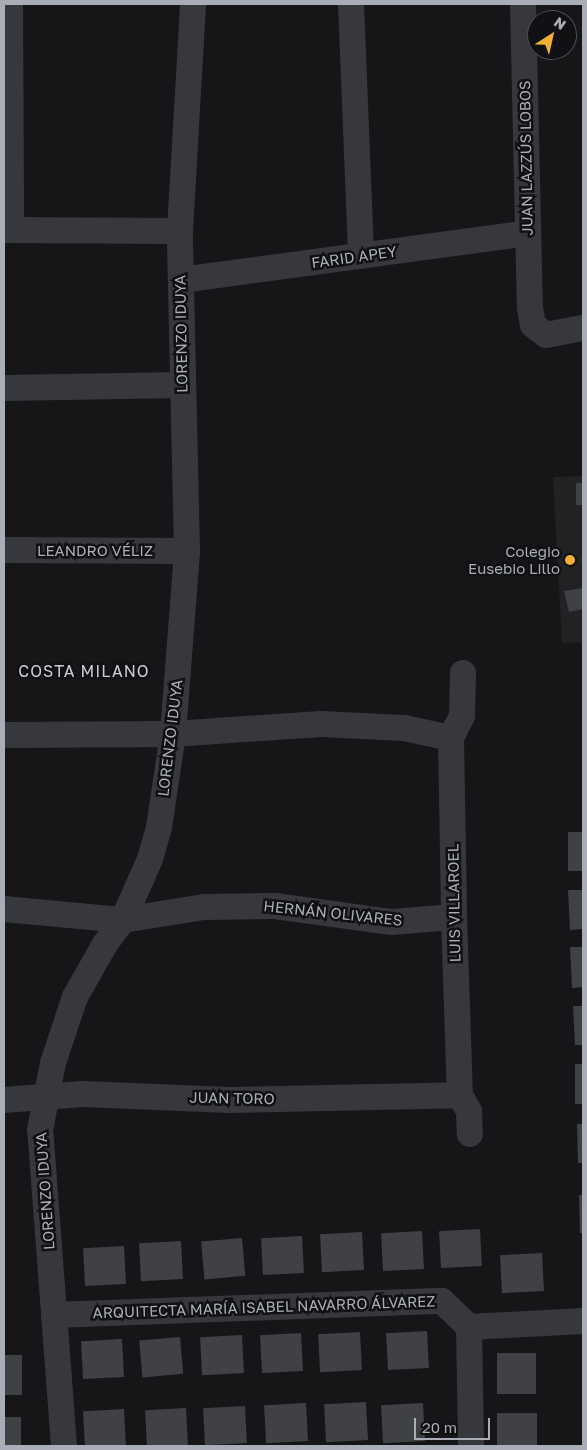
<!DOCTYPE html>
<meta charset="utf-8">
<style>
body{margin:0}
#map{position:relative;width:587px;height:1450px;overflow:hidden;background:#161618;font-family:"Golos Text",sans-serif}
div>[style]{position:absolute}
[style*='--x']{left:calc(var(--x)*1px);top:calc(var(--y)*1px);width:calc(var(--w)*1px);rotate:calc(var(--a)*1deg)}
.built>*{inset:0;background:#222225}
.building>*{inset:0;background:#404145;transform-origin:0 0}
.street>*{height:26px;margin:-13px;padding:0 13px;transform-origin:13px;border-radius:13px;background:#37383d}
.dots>*{width:14px;height:14px;translate:-50% -50%;box-sizing:border-box;border:2px solid #111113;border-radius:50%}
span{translate:-50% -50%;white-space:nowrap;text-align:center;line-height:1.15;-webkit-text-stroke:5px #111113;paint-order:stroke}
.street-label{font-size:15px;color:#a8adb8}
.poi-label{font-size:15px;color:#a8adb8}
.right{translate:-100% -50%;text-align:right}
.neighbourhood-label{font-size:16px;color:#c9ccd4;letter-spacing:1px}
.frame{position:absolute;inset:0;border:5px solid #a8adb8;pointer-events:none}
.north{position:absolute;left:527px;top:10px;width:50px;height:50px;box-sizing:border-box;background:#111113;border:1px solid #4d4f55;border-radius:50%;rotate:35deg;font-size:14px;font-weight:700;line-height:20px;text-align:center;color:#a8adb8}
.north::after{content:'';display:block;margin:auto;width:18px;height:22px;background:#f2b134;clip-path:polygon(50% 0,100% 100%,50% 72%,0 100%)}
.scale{position:absolute;left:414px;top:1418px;width:76px;height:22px;box-sizing:border-box;border:2px solid #a8adb8;border-top:0;padding-left:6px;font-size:15px;line-height:18px;white-space:nowrap;color:#a8adb8;-webkit-text-stroke:4px #111113;paint-order:stroke}
</style>
<div id="map">
<div class="built">
<i style="clip-path:polygon(583px 476px,583px 642px,562px 643px,553px 477px)"></i>
</div>
<div class="building">
<i style="left:583px;top:483px;width:22px;height:7px;rotate:90deg"></i>
<i style="clip-path:polygon(583px 588px,583px 609px,569px 612px,564px 591px)"></i>
<i style="left:568px;top:832px;width:15px;height:39px"></i>
<i style="clip-path:polygon(568px 890px,583px 890px,583px 929px,570px 930px)"></i>
<i style="clip-path:polygon(570px 947px,583px 947px,583px 987px,572px 988px)"></i>
<i style="clip-path:polygon(573px 1006px,583px 1006px,583px 1045px,575px 1045px)"></i>
<i style="left:575px;top:1064px;width:8px;height:40px"></i>
<i style="clip-path:polygon(577px 1124px,583px 1124px,583px 1163px,578px 1163px)"></i>
<i style="clip-path:polygon(579px 1195px,583px 1195px,583px 1233px,580px 1233px)"></i>
<i style="left:480px;top:1229px;width:37px;height:41px;rotate:87deg"></i>
<i style="left:422px;top:1231px;width:38px;height:41px;rotate:87deg"></i>
<i style="left:362px;top:1232px;width:38px;height:42px;rotate:87deg"></i>
<i style="left:302px;top:1236px;width:37px;height:41px;rotate:87deg"></i>
<i style="left:242px;top:1238px;width:38px;height:41px;rotate:85deg"></i>
<i style="left:181px;top:1241px;width:38px;height:42px;rotate:87deg"></i>
<i style="left:124px;top:1246px;width:38px;height:41px;rotate:87deg"></i>
<i style="left:542px;top:1253px;width:38px;height:42px;rotate:87deg"></i>
<i style="left:427px;top:1331px;width:37px;height:41px;rotate:87deg"></i>
<i style="left:360px;top:1332px;width:38px;height:42px;rotate:87deg"></i>
<i style="left:301px;top:1333px;width:38px;height:41px;rotate:87deg"></i>
<i style="left:242px;top:1335px;width:38px;height:42px;rotate:87deg"></i>
<i style="left:180px;top:1337px;width:37px;height:41px;rotate:85deg"></i>
<i style="left:122px;top:1339px;width:38px;height:41px;rotate:87deg"></i>
<i style="left:497px;top:1353px;width:39px;height:41px"></i>
<i style="left:4px;top:1355px;width:18px;height:40px"></i>
<i style="left:366px;top:1402px;width:38px;height:42px;rotate:87deg"></i>
<i style="left:306px;top:1403px;width:38px;height:42px;rotate:87deg"></i>
<i style="left:423px;top:1403px;width:38px;height:42px;rotate:87deg"></i>
<i style="left:245px;top:1406px;width:37px;height:42px;rotate:87deg"></i>
<i style="left:186px;top:1408px;width:38px;height:41px;rotate:87deg"></i>
<i style="left:124px;top:1409px;width:37px;height:41px;rotate:87deg"></i>
<i style="left:497px;top:1413px;width:40px;height:33px"></i>
<i style="left:4px;top:1417px;width:17px;height:29px"></i>
</div>
<div class="street">
<i style="--x:10;--y:4;--w:226;--a:89.7"></i>
<i style="--x:351;--y:4;--w:252;--a:87.7"></i>
<i style="--x:523;--y:4;--w:304;--a:88.7"></i>
<i style="--x:530;--y:308;--w:17;--a:80"></i>
<i style="--x:533;--y:325;--w:16;--a:38"></i>
<i style="--x:546;--y:335;--w:38;--a:-11"></i>
<i style="--x:4;--y:230;--w:176;--a:0.3"></i>
<i style="--x:181;--y:280;--w:349;--a:-7.7"></i>
<i style="--x:4;--y:388;--w:177;--a:-1"></i>
<i style="--x:4;--y:550;--w:183;--a:0.3"></i>
<i style="--x:463;--y:673;--w:43;--a:91.3"></i>
<i style="--x:462;--y:716;--w:25;--a:117"></i>
<i style="--x:451;--y:738;--w:179;--a:89"></i>
<i style="--x:454;--y:917;--w:178;--a:88.1"></i>
<i style="--x:460;--y:1095;--w:18;--a:61"></i>
<i style="--x:469;--y:1111;--w:23;--a:88"></i>
<i style="--x:4;--y:735;--w:169;--a:-0.3"></i>
<i style="--x:173;--y:734;--w:148;--a:-3.9"></i>
<i style="--x:321;--y:724;--w:83;--a:2.8"></i>
<i style="--x:404;--y:728;--w:48;--a:12"></i>
<i style="--x:4;--y:909;--w:120;--a:5.3"></i>
<i style="--x:123;--y:920;--w:82;--a:-9.1"></i>
<i style="--x:204;--y:907;--w:71;--a:-0.8"></i>
<i style="--x:275;--y:906;--w:118;--a:7.8"></i>
<i style="--x:392;--y:922;--w:62;--a:-4.6"></i>
<i style="--x:4;--y:1100;--w:79;--a:-4.3"></i>
<i style="--x:83;--y:1094;--w:147;--a:2.3"></i>
<i style="--x:230;--y:1100;--w:230;--a:-1.2"></i>
<i style="--x:54;--y:1315;--w:388;--a:-2.1"></i>
<i style="--x:442;--y:1301;--w:37;--a:44"></i>
<i style="--x:469;--y:1327;--w:114;--a:-3"></i>
<i style="--x:469;--y:1327;--w:119;--a:89"></i>
<i style="--x:64;--y:1446;--w:317;--a:-94.3"></i>
<i style="--x:40;--y:1130;--w:68;--a:-79"></i>
<i style="--x:53;--y:1063;--w:70;--a:-71.6"></i>
<i style="--x:75;--y:997;--w:61;--a:-60.5"></i>
<i style="--x:105;--y:944;--w:30;--a:-53"></i>
<i style="--x:123;--y:920;--w:67;--a:-66.1"></i>
<i style="--x:150;--y:859;--w:33;--a:-74"></i>
<i style="--x:159;--y:827;--w:94;--a:-81.4"></i>
<i style="--x:173;--y:734;--w:184;--a:-85.6"></i>
<i style="--x:187;--y:551;--w:320;--a:-91.3"></i>
<i style="--x:180;--y:231;--w:227;--a:-86.7"></i>
</div>
<div class="dots">
<i style="left:570px;top:560px;background:#f2b134"></i>
</div>
<div class="street-label">
<span style="left:526px;top:158px;rotate:-91deg">JUAN LAZZÚS LOBOS</span>
<span style="left:354px;top:257px;rotate:-8deg">FARID APEY</span>
<span style="left:181px;top:334px;rotate:-91deg">LORENZO IDUYA</span>
<span style="left:95px;top:551px">LEANDRO VÉLIZ</span>
<span style="left:170px;top:738px;rotate:-83deg">LORENZO IDUYA</span>
<span style="left:454px;top:903px;rotate:-91deg">LUIS VILLAROEL</span>
<span style="left:333px;top:913px;rotate:6deg">HERNÁN OLIVARES</span>
<span style="left:232px;top:1098px;rotate:1deg">JUAN TORO</span>
<span style="left:45px;top:1191px;rotate:-94deg">LORENZO IDUYA</span>
<span style="left:264px;top:1307px;rotate:-2deg">ARQUITECTA MARÍA ISABEL NAVARRO ÁLVAREZ</span>
</div>
<div class="poi-label">
<span class="right" style="left:560px;top:560px">Colegio<br>Eusebio Lillo</span>
</div>
<div class="neighbourhood-label">
<span style="left:84px;top:671px">COSTA MILANO</span>
</div>
<div class="frame"></div>
<div class="north">N</div>
<div class="scale">20 m</div>
</div>
